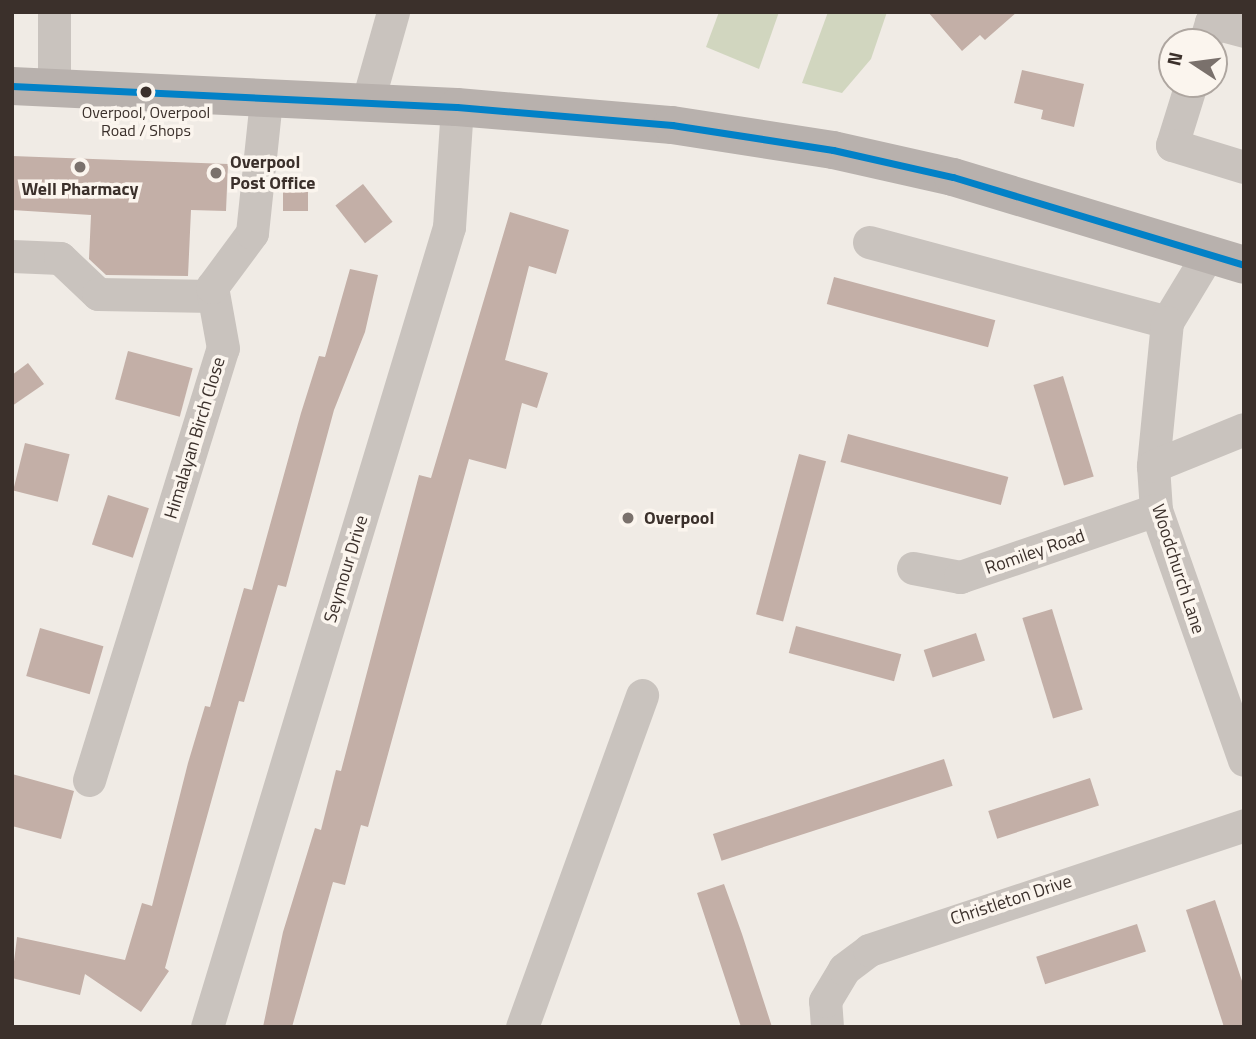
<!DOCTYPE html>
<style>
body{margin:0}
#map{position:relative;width:1256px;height:1039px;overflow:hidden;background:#f0ebe5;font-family:"Titillium Web",sans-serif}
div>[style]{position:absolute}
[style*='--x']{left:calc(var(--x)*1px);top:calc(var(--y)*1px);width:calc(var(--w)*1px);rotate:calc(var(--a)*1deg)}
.green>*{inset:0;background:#d1d6bf}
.building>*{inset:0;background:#c3afa7;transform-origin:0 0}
.minor>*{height:33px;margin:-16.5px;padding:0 16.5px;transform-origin:16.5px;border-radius:16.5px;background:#c9c3be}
.major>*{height:38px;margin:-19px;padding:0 19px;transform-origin:19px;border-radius:19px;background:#b8b1ad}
.bus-1>*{height:7px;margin:-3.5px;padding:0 3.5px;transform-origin:3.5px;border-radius:3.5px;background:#0281c7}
.dots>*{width:19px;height:19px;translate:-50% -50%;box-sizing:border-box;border:4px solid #fbf5ee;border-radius:50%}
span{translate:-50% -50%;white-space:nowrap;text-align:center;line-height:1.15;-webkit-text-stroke:7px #fbf5ee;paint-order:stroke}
.bus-label{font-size:16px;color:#3b302b}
.poi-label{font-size:18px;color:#3b302b;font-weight:700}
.left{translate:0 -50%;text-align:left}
.street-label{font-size:18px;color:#3b302b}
.frame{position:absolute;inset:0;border:14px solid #3b302b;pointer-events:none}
.north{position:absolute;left:1158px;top:28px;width:70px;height:70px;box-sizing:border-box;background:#fbf5ee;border:2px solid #aea6a0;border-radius:50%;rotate:283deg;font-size:19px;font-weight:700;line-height:28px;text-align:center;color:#3b302b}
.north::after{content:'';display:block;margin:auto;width:24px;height:32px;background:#7a716c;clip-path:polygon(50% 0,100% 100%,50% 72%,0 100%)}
</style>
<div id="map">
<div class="green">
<i style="clip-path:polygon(719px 12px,779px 12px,759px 69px,706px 47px)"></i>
<i style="clip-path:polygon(828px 12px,887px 12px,871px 59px,842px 93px,802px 83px)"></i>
</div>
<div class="building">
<i style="clip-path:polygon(928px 12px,1017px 12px,985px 40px,980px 35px,962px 51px)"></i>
<i style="clip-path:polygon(1022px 70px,1084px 84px,1074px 127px,1041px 119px,1043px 110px,1014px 103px)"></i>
<i style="clip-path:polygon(12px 156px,228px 164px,226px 211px,191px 210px,188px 276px,106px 275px,89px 259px,91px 215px,12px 210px)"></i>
<i style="left:283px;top:179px;width:25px;height:32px"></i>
<i style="left:363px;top:184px;width:48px;height:35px;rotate:52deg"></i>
<i style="clip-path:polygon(510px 212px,569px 230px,556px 274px,529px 266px,505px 360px,548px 373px,537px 408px,522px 403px,506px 469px,469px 459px,368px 827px,361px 825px,345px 885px,333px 882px,292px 1027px,263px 1027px,283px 932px,315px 828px,321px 830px,336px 770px,341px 771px,419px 475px,431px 478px)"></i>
<i style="clip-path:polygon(350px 269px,378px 275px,365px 332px,334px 410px,286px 587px,278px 585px,244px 702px,239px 701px,165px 968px,169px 971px,141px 1012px,85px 974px,80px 995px,12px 978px,17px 937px,125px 960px,142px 903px,152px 906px,188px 763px,205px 706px,210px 707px,244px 588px,252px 590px,301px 413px,319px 356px,325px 357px)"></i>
<i style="left:834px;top:277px;width:167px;height:28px;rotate:15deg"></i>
<i style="left:128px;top:351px;width:67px;height:50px;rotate:15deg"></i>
<i style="clip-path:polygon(28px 363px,44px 384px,12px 406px,12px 375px)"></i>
<i style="left:1063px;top:376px;width:105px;height:31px;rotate:73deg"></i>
<i style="left:848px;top:434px;width:166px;height:29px;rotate:15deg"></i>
<i style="left:25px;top:443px;width:46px;height:49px;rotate:14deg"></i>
<i style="left:799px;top:454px;width:28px;height:166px;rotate:15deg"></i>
<i style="left:108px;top:495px;width:43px;height:52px;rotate:18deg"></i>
<i style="left:1052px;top:609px;width:105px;height:31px;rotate:73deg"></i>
<i style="left:796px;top:626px;width:109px;height:28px;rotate:15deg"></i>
<i style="left:40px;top:628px;width:66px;height:50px;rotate:16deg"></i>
<i style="left:976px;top:633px;width:29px;height:55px;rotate:72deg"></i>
<i style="left:944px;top:759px;width:28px;height:243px;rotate:72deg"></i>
<i style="clip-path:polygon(12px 774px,74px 791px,61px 839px,12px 826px)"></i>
<i style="left:1090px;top:778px;width:29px;height:107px;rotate:72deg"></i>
<i style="clip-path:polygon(724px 884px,742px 934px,772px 1027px,741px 1027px,728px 987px,697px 893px)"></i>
<i style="clip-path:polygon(1215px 900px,1244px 987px,1244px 1027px,1224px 1027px,1186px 910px)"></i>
<i style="left:1137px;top:924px;width:29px;height:106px;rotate:72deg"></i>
</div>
<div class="minor">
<i style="--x:1205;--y:42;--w:21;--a:-73"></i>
<i style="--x:1211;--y:22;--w:34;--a:15"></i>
<i style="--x:1191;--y:84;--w:64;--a:107.3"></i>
<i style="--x:1172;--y:145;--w:75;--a:17"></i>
<i style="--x:54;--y:87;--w:75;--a:-90"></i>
<i style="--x:367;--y:104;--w:96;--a:-74.2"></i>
<i style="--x:869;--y:242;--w:309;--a:15"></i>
<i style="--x:12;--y:256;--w:48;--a:2.4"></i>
<i style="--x:60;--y:258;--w:52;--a:43.5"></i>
<i style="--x:98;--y:294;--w:115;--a:1"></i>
<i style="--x:1207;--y:256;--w:77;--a:121.2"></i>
<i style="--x:1167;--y:322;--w:145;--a:95.6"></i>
<i style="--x:1153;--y:466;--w:44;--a:86.1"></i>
<i style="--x:1156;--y:510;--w:265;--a:70.6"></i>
<i style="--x:1153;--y:466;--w:98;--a:-22.1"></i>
<i style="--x:913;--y:568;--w:48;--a:10.8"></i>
<i style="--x:960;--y:577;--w:207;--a:-18.9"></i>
<i style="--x:89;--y:780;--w:452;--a:-72.8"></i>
<i style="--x:223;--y:348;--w:62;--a:-100.2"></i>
<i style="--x:212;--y:287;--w:67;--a:-53.5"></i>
<i style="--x:252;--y:233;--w:135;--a:-84"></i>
<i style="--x:207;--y:1027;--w:836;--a:-73.17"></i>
<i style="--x:449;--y:227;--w:120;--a:-86.2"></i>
<i style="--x:522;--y:1027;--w:353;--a:-70.1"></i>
<i style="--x:827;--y:1027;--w:26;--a:-94"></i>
<i style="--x:825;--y:1001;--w:37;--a:-59"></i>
<i style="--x:844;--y:969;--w:31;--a:-37"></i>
<i style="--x:869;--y:950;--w:395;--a:-18.4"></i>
</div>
<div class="major">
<i style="--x:12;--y:86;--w:445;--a:2.7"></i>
<i style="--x:457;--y:107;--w:216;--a:4.8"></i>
<i style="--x:672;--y:125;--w:163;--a:8.8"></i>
<i style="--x:833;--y:150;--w:123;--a:12.7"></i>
<i style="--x:953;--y:177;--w:304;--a:16.8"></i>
</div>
<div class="bus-1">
<i style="--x:12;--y:86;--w:445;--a:2.7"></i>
<i style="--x:457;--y:107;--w:216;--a:4.8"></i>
<i style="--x:672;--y:125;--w:163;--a:8.8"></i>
<i style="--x:833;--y:150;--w:123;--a:12.7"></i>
<i style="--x:953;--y:177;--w:304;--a:16.8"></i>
</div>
<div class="dots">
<i style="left:146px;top:92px;background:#3b302b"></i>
<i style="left:80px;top:167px;background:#7a716c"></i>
<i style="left:216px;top:173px;background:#7a716c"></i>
<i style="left:628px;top:518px;background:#7a716c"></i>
</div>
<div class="bus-label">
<span style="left:146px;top:121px">Overpool, Overpool<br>Road / Shops</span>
</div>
<div class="poi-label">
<span class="left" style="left:230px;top:173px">Overpool<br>Post Office</span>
<span style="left:80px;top:189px">Well Pharmacy</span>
<span class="left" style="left:644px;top:518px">Overpool</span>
</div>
<div class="street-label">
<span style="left:195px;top:438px;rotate:-73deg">Himalayan Birch Close</span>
<span style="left:1035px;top:552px;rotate:-19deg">Romiley Road</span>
<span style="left:346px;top:569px;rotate:-73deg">Seymour Drive</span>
<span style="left:1178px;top:569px;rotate:72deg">Woodchurch Lane</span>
<span style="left:1011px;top:900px;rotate:-18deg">Christleton Drive</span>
</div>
<div class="frame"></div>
<div class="north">N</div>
</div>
